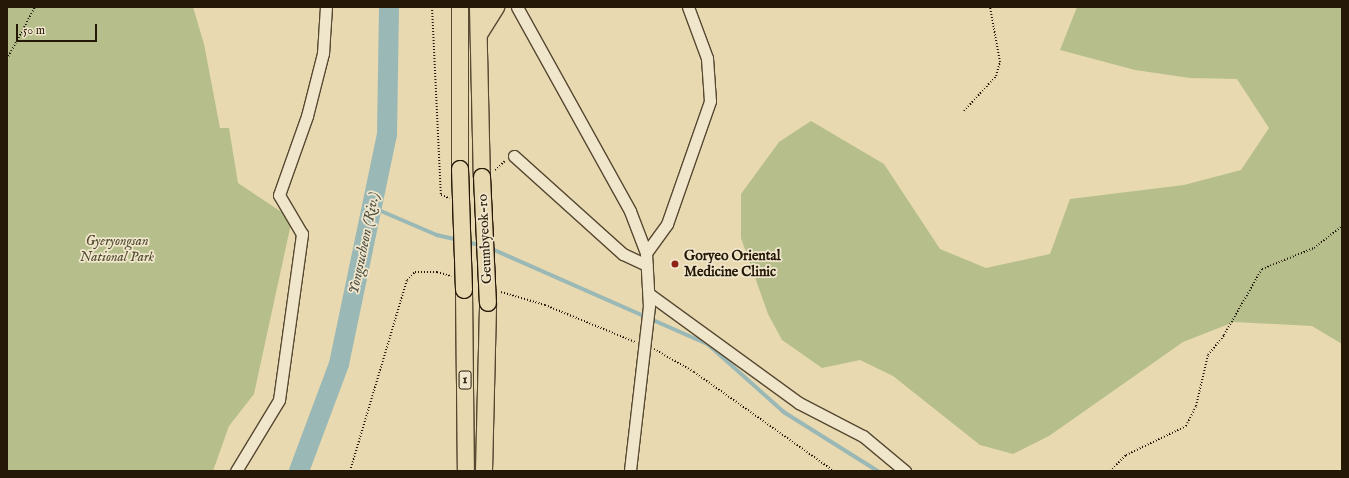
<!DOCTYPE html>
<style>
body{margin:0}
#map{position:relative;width:1349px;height:478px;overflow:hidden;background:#e8d9b0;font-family:"IM FELL English",serif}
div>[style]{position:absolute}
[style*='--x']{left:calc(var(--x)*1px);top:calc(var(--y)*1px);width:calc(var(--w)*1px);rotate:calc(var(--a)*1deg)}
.green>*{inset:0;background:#b6bf8b}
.stream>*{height:3.5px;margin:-1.75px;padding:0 1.75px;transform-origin:1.75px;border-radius:1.75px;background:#9ab8b5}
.river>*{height:20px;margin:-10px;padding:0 10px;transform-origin:10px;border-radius:10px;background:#9ab8b5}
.path>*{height:2px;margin-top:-1px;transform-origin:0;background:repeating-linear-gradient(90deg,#251807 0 1px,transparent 0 3px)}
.roads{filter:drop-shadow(1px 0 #564831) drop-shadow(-1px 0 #564831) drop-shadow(0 1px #564831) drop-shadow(0 -1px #564831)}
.minor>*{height:11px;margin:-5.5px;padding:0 5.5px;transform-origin:5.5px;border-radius:5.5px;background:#f0e6cc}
.highway>*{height:16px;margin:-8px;padding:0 8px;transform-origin:8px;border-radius:8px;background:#e8d9b0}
.bridges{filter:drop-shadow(1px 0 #251807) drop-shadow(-1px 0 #251807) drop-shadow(0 1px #251807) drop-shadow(0 -1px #251807)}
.highway-bridge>*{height:16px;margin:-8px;padding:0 8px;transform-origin:8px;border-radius:8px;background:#e8d9b0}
.dots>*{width:11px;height:11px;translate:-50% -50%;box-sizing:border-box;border:2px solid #f0e6cc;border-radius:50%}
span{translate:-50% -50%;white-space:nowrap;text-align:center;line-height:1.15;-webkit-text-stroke:3.5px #f0e6cc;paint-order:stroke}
.shield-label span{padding:1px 3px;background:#f0e6cc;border:1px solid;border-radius:3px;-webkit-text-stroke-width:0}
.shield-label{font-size:13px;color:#251807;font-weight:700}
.street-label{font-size:14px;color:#251807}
.park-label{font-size:14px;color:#504a2f;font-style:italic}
.poi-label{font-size:14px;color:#251807;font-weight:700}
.left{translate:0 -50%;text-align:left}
.water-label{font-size:15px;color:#4e5044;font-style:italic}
.frame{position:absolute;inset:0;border:8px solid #251807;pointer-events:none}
.scale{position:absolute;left:16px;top:24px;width:81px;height:18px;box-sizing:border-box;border:2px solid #251807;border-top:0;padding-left:5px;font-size:12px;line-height:14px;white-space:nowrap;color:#251807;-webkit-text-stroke:3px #f0e6cc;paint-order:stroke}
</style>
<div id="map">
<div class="green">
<i style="clip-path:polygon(7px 7px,193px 7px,204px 44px,220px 128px,229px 128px,238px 183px,292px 219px,254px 394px,229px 426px,213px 471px,7px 471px)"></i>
<i style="clip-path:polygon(1077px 7px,1342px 7px,1342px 344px,1312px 326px,1234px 322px,1183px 342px,1049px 436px,1013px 454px,980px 445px,893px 376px,860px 360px,822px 368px,782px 340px,768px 314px,741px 238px,741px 194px,779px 142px,811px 121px,884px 164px,940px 249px,986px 268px,1050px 254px,1070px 199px,1184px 185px,1241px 170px,1269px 128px,1237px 79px,1190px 78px,1135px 70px,1060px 50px)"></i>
</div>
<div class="stream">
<i style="--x:372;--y:207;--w:71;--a:23.3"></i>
<i style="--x:437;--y:235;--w:23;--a:13"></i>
<i style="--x:467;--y:242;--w:13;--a:13"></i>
<i style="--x:490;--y:248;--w:238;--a:23.8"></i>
<i style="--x:708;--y:344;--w:102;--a:41.8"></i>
<i style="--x:784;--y:412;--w:111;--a:32.1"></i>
</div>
<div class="river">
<i style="--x:299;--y:471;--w:114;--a:-69.5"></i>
<i style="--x:339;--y:364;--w:234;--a:-78.2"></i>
<i style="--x:387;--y:135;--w:128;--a:-89.1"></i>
</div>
<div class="path">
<i style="--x:432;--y:7;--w:188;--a:87.3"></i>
<i style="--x:441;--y:195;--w:9;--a:21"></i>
<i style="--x:7;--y:59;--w:59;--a:-61.7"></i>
<i style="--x:964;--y:111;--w:47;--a:-47.6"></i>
<i style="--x:996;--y:76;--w:15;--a:-74"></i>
<i style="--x:1000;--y:62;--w:56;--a:-100.3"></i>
<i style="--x:495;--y:170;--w:13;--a:-42"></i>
<i style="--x:501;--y:292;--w:46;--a:16.5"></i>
<i style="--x:545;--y:305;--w:97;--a:22.3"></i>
<i style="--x:654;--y:349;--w:46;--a:29.9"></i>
<i style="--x:694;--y:372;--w:171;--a:35.3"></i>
<i style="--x:350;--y:471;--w:199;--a:-73.4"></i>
<i style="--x:407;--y:280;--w:11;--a:-45"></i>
<i style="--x:415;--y:272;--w:22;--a:0"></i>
<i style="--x:437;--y:272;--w:15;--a:16"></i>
<i style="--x:1110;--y:471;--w:23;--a:-45"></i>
<i style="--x:1126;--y:455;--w:67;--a:-25.8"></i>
<i style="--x:1186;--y:426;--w:22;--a:-63"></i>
<i style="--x:1196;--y:406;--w:52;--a:-76.8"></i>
<i style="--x:1208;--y:355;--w:26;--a:-51"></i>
<i style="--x:1224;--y:335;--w:76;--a:-60.1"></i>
<i style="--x:1262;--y:269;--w:56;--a:-22"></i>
<i style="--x:1314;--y:248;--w:36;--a:-38"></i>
</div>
<div class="roads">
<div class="minor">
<i style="--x:517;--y:7;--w:233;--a:61"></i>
<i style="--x:630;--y:211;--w:45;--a:69.1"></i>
<i style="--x:646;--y:253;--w:53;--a:86.8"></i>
<i style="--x:649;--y:306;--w:166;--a:96.6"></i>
<i style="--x:514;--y:156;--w:147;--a:42"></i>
<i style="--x:623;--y:254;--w:26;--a:25"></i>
<i style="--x:646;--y:253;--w:36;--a:-54"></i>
<i style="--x:667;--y:224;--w:130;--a:-70.7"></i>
<i style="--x:710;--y:101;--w:43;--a:-94"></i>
<i style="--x:707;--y:58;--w:54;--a:-110.4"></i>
<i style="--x:649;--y:294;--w:185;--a:36"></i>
<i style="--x:799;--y:403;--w:72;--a:27.3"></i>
<i style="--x:863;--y:436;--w:55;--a:39.8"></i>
<i style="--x:236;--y:471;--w:83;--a:-58.8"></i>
<i style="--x:279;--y:400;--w:168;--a:-82.1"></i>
<i style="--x:302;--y:234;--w:45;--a:-120.5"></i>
<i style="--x:279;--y:195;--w:84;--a:-70.5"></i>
<i style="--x:307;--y:116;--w:65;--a:-75.7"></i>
<i style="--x:323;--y:53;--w:46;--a:-86.3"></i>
</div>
<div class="highway">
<i style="--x:460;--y:7;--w:162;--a:90"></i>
<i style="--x:478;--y:7;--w:170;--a:88.7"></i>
<i style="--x:480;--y:33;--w:31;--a:-58"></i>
<i style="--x:464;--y:290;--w:181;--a:89.4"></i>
<i style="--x:484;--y:471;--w:168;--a:-88.6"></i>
</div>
</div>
<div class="bridges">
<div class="highway-bridge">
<i style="--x:460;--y:169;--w:121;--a:88.1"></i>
<i style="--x:482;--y:177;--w:126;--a:87.3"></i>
</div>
</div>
<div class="dots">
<i style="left:675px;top:264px;background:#8f2418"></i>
</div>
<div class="shield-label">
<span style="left:465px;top:380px">1</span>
</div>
<div class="street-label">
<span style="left:485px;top:239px;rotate:-93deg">Geumbyeok-ro</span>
</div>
<div class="park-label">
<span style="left:117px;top:249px">Gyeryongsan<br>National Park</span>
</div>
<div class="poi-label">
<span class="left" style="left:684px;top:264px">Goryeo Oriental<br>Medicine Clinic</span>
</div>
<div class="water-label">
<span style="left:364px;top:243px;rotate:-78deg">Yongsucheon (Riv.)</span>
</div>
<div class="frame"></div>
<div class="scale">50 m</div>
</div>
